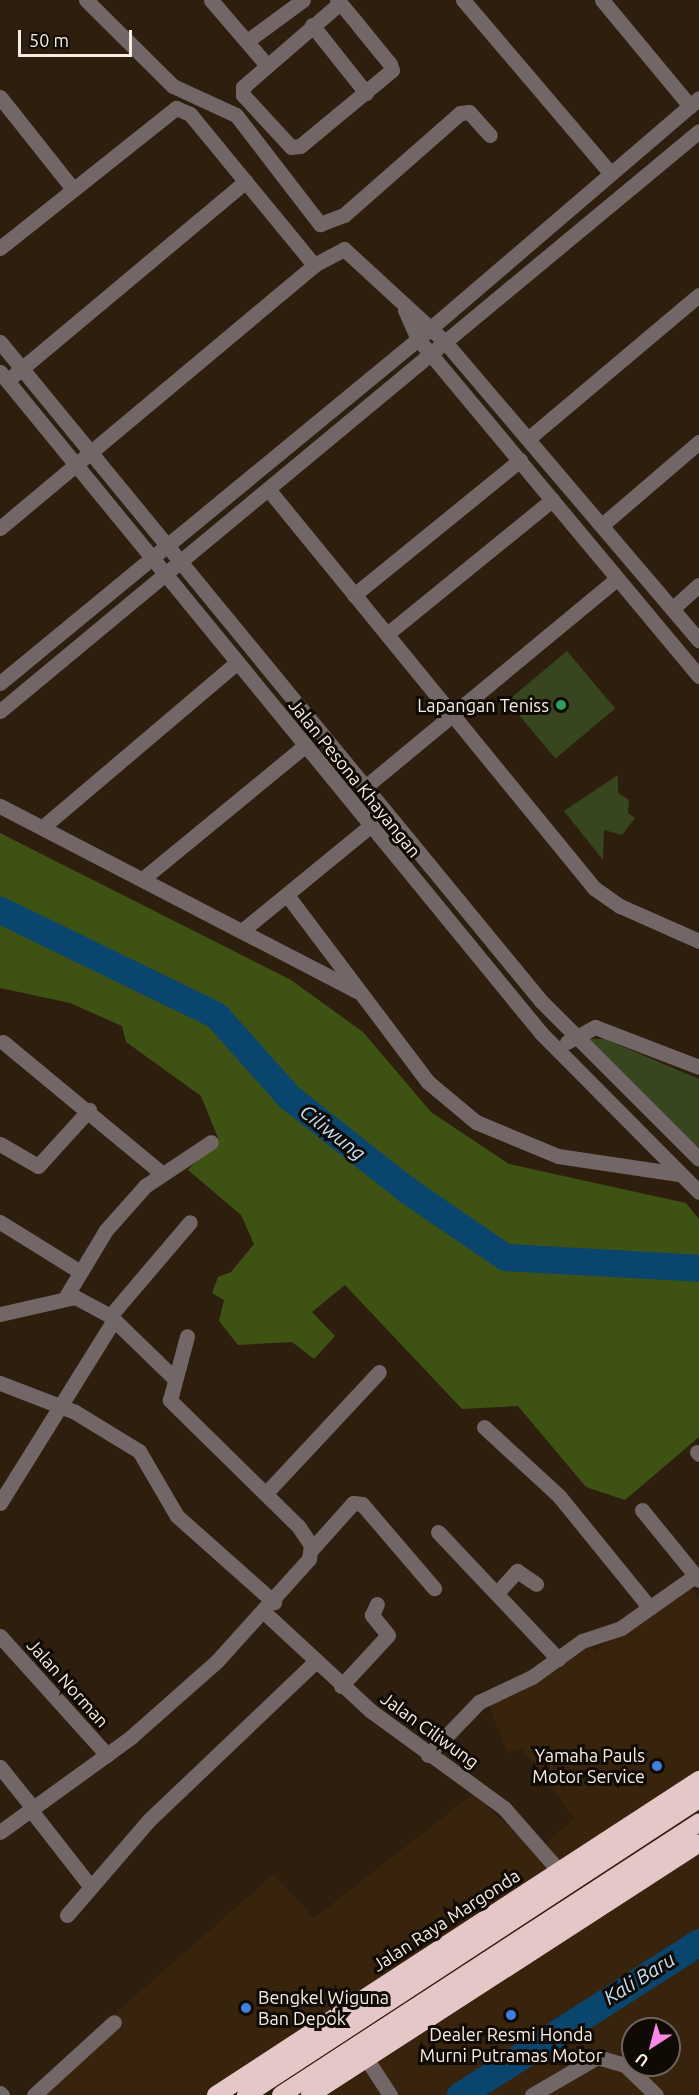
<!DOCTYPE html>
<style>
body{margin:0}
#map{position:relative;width:699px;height:2095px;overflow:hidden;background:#2d1e0e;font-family:Ubuntu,sans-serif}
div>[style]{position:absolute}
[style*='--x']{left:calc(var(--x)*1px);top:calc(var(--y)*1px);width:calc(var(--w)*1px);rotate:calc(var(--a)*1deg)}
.built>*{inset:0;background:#38230d}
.green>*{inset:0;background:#38461f;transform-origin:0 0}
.forest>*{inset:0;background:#3e5214}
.river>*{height:27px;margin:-13.5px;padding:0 13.5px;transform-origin:13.5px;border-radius:13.5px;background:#0a456e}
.minor>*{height:15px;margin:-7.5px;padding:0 7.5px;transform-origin:7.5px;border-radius:7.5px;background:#736666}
.highway>*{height:18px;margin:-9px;padding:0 9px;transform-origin:9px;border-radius:9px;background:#e6c7c8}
.dots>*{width:16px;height:16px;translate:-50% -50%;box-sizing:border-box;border:3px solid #100a04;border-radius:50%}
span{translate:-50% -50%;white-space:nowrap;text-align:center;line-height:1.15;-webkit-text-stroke:6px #100a04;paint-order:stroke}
.poi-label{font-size:18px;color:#f8ede3}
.right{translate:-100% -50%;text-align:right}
.left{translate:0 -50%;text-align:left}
.street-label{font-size:18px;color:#f8ede3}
.water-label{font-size:20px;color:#c2e0fa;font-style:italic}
.north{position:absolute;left:621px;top:2017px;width:60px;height:60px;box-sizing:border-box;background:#100a04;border:2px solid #6d655d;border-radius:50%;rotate:216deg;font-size:16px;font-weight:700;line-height:24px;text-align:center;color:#f8ede3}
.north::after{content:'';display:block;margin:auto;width:21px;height:27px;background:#fb87e6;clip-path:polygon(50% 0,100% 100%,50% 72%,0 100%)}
.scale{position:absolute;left:18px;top:30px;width:114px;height:27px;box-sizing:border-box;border:3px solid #f8ede3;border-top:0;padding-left:8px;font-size:18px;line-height:21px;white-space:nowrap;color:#f8ede3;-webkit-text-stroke:4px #100a04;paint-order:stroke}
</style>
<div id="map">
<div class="built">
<i style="clip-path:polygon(686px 1581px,699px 1600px,699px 1779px,213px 2095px,33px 2095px,70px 2053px,274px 1874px,314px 1918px,473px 1794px,537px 1852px,574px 1818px,521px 1748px,507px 1753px,488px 1703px,584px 1633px,596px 1651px)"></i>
<i style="clip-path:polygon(evenodd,699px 1850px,699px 2095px,329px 2095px,699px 1850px,633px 2029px,669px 2029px,669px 2065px,633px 2065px,633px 2029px)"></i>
</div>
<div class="green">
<i style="left:567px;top:651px;width:75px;height:78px;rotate:50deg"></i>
<i style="clip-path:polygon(618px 775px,618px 793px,629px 800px,628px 813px,635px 818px,622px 835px,604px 830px,603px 860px,564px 811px)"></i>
<i style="clip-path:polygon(581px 1039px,605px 1039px,699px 1079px,699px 1147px,687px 1142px)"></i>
</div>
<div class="forest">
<i style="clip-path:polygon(0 833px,291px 980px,363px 1032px,431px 1112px,509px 1164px,686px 1203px,699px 1219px,699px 1437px,625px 1500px,586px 1487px,518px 1406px,462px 1409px,345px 1285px,312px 1312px,335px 1336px,314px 1359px,292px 1342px,238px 1345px,219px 1321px,224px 1300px,212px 1293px,218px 1277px,231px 1272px,254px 1244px,241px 1215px,188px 1170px,218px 1138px,201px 1096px,126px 1042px,122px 1026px,70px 1003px,0 988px)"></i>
</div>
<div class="river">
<i style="--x:0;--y:910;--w:240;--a:25.9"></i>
<i style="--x:216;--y:1015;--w:110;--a:48.3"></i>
<i style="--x:289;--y:1097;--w:150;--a:38.2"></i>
<i style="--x:407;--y:1190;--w:119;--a:34.4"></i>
<i style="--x:505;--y:1257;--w:194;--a:3.2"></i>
<i style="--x:460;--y:2095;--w:284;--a:-32.6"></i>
</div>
<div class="minor">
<i style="--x:86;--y:0;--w:122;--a:44.7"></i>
<i style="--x:173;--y:86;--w:69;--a:24.7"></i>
<i style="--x:236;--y:115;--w:138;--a:52.4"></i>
<i style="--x:320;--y:224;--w:26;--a:-21"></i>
<i style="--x:344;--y:215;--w:154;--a:-41.3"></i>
<i style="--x:460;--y:113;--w:9;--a:-6"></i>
<i style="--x:469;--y:112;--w:31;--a:48"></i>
<i style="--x:211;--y:0;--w:83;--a:49.4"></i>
<i style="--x:337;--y:0;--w:4;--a:45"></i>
<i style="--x:340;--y:3;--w:30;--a:50"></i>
<i style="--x:359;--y:26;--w:49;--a:50.8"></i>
<i style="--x:390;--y:64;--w:6;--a:72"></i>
<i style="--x:392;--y:70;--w:119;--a:140.4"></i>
<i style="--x:300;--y:146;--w:9;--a:174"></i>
<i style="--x:291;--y:147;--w:71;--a:-132.7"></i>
<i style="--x:243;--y:95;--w:8;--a:-90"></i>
<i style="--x:243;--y:87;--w:128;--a:-40.9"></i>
<i style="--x:463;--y:0;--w:228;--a:49.6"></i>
<i style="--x:602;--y:0;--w:138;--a:50.3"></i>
<i style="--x:312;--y:25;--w:87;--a:51.5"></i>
<i style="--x:247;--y:41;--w:69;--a:-36.2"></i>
<i style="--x:0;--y:97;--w:116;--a:51.6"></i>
<i style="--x:0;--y:248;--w:225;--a:-38.5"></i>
<i style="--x:176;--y:108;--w:15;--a:23"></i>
<i style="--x:190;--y:114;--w:195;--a:50.6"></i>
<i style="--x:405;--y:310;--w:32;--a:66"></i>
<i style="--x:418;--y:339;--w:439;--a:50.2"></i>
<i style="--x:0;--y:342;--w:853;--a:50.62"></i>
<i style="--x:541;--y:1001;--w:223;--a:45"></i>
<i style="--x:0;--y:372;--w:854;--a:50.7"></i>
<i style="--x:541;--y:1033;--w:224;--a:45.2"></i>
<i style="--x:14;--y:375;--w:302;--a:-39.9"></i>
<i style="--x:529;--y:438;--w:222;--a:-40.1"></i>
<i style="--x:268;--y:489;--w:515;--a:50.75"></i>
<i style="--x:594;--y:888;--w:32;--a:35"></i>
<i style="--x:620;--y:906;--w:86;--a:23.9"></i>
<i style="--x:602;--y:525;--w:128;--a:-40.6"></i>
<i style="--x:0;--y:528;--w:410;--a:-39.9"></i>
<i style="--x:314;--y:265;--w:34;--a:-28"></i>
<i style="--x:344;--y:249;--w:137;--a:42.6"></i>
<i style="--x:445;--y:342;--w:392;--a:49.6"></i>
<i style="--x:354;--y:595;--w:214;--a:-39.1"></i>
<i style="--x:672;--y:609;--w:36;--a:-42"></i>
<i style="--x:387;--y:634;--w:213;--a:-39.1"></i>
<i style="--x:0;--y:683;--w:541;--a:-39.45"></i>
<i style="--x:418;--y:339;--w:370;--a:-40.6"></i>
<i style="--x:0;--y:711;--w:908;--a:-39.68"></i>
<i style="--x:365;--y:787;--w:326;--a:-39.6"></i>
<i style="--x:0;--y:806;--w:402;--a:27.4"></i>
<i style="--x:44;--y:826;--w:252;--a:-40.3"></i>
<i style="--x:145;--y:877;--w:205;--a:-39.4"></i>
<i style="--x:287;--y:895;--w:234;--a:53"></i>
<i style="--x:428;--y:1082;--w:62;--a:39.8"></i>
<i style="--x:476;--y:1122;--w:89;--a:22.5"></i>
<i style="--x:558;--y:1156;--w:122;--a:8.5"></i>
<i style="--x:243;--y:930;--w:163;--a:-39.3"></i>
<i style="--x:3;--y:1042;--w:204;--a:39.6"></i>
<i style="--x:567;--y:1042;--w:32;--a:-28"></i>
<i style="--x:595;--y:1027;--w:111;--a:21"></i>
<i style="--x:0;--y:1144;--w:44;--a:30.1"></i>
<i style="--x:38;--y:1166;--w:76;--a:-47.7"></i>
<i style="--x:0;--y:1222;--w:93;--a:31.8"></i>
<i style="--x:65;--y:1298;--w:79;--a:-58.9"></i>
<i style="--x:106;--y:1230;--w:59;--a:-48.4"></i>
<i style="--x:145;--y:1186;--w:79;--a:-33.7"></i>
<i style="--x:0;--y:1314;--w:77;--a:-12.8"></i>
<i style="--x:75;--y:1297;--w:40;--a:28"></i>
<i style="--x:110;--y:1316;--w:88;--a:44.1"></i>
<i style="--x:110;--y:1316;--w:123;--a:-49.6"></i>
<i style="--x:0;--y:1383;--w:80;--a:21.1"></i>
<i style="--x:75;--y:1412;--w:75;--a:31.4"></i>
<i style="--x:139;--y:1451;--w:75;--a:59.7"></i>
<i style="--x:177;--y:1516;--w:130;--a:41.6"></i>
<i style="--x:484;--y:1427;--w:102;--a:42.6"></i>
<i style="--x:559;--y:1496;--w:144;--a:50.9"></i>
<i style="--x:697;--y:1452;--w:3;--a:45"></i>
<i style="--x:267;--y:1492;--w:164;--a:-47"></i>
<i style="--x:0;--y:1503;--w:216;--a:-58.1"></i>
<i style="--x:642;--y:1510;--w:90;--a:50.8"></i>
<i style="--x:438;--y:1532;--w:175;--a:46.6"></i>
<i style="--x:311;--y:1550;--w:63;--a:-48.2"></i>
<i style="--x:353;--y:1503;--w:9;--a:6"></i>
<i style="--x:362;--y:1504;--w:111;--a:49.4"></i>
<i style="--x:497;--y:1593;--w:30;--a:-48"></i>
<i style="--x:517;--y:1571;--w:23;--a:34"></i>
<i style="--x:265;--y:1613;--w:144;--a:42.8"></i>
<i style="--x:371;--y:1711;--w:165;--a:36.1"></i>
<i style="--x:504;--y:1808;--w:96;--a:48.8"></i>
<i style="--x:0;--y:1636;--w:160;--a:48"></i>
<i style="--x:341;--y:1686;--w:69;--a:-47.3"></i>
<i style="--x:388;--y:1635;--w:26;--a:-129"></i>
<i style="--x:372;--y:1615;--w:12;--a:-66"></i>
<i style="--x:428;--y:1755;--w:74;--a:-46.1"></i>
<i style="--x:479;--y:1702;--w:59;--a:-25.3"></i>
<i style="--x:532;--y:1677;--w:62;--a:-35.8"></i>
<i style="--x:582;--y:1641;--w:41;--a:-18.4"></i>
<i style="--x:621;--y:1628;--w:92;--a:-35.2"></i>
<i style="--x:0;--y:1767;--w:51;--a:51.3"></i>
<i style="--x:30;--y:1809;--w:99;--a:52"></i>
<i style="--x:0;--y:1832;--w:162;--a:-35.9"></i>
<i style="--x:131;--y:1737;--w:115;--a:-41.5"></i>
<i style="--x:217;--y:1661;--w:137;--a:-48"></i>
<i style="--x:309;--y:1559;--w:14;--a:-82"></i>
<i style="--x:311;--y:1545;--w:23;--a:-124"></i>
<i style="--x:298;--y:1526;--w:180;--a:-135.5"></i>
<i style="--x:170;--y:1400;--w:66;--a:-75.1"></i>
<i style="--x:67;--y:1915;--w:125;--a:-49.2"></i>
<i style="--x:149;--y:1820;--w:228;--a:-43.6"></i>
<i style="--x:366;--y:2058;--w:44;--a:57"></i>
<i style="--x:0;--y:2093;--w:3;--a:45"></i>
<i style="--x:34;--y:2095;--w:108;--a:-42.4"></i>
<i style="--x:532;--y:2095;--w:75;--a:-30.3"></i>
<i style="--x:597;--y:2057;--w:29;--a:16"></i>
<i style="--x:625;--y:2065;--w:43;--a:44.1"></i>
</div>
<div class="highway">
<i style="--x:216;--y:2095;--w:577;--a:-33.11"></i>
<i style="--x:246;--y:2095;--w:541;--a:-33.16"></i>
<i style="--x:281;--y:2095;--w:499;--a:-33.1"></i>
<i style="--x:310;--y:2095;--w:463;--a:-32.9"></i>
</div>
<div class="dots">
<i style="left:561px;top:705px;background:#2e9e5b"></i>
<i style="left:657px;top:1766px;background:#3f7fe0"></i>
<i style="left:246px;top:2008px;background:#3f7fe0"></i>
<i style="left:511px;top:2015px;background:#3f7fe0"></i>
</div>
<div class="poi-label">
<span class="right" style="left:549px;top:705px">Lapangan Teniss</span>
<span class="right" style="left:645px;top:1766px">Yamaha Pauls<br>Motor Service</span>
<span class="left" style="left:258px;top:2008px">Bengkel Wiguna<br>Ban Depok</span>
<span style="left:511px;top:2045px">Dealer Resmi Honda<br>Murni Putramas Motor</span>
</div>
<div class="street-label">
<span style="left:355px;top:778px;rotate:51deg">Jalan Pesona Khayangan</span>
<span style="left:68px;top:1683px;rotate:48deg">Jalan Norman</span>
<span style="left:430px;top:1730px;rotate:36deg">Jalan Ciliwung</span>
<span style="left:446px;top:1920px;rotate:-33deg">Jalan Raya Margonda</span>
</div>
<div class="water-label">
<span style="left:333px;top:1132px;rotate:38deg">Ciliwung</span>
<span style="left:639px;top:1978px;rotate:-32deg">Kali Baru</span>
</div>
<div class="north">U</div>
<div class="scale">50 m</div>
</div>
